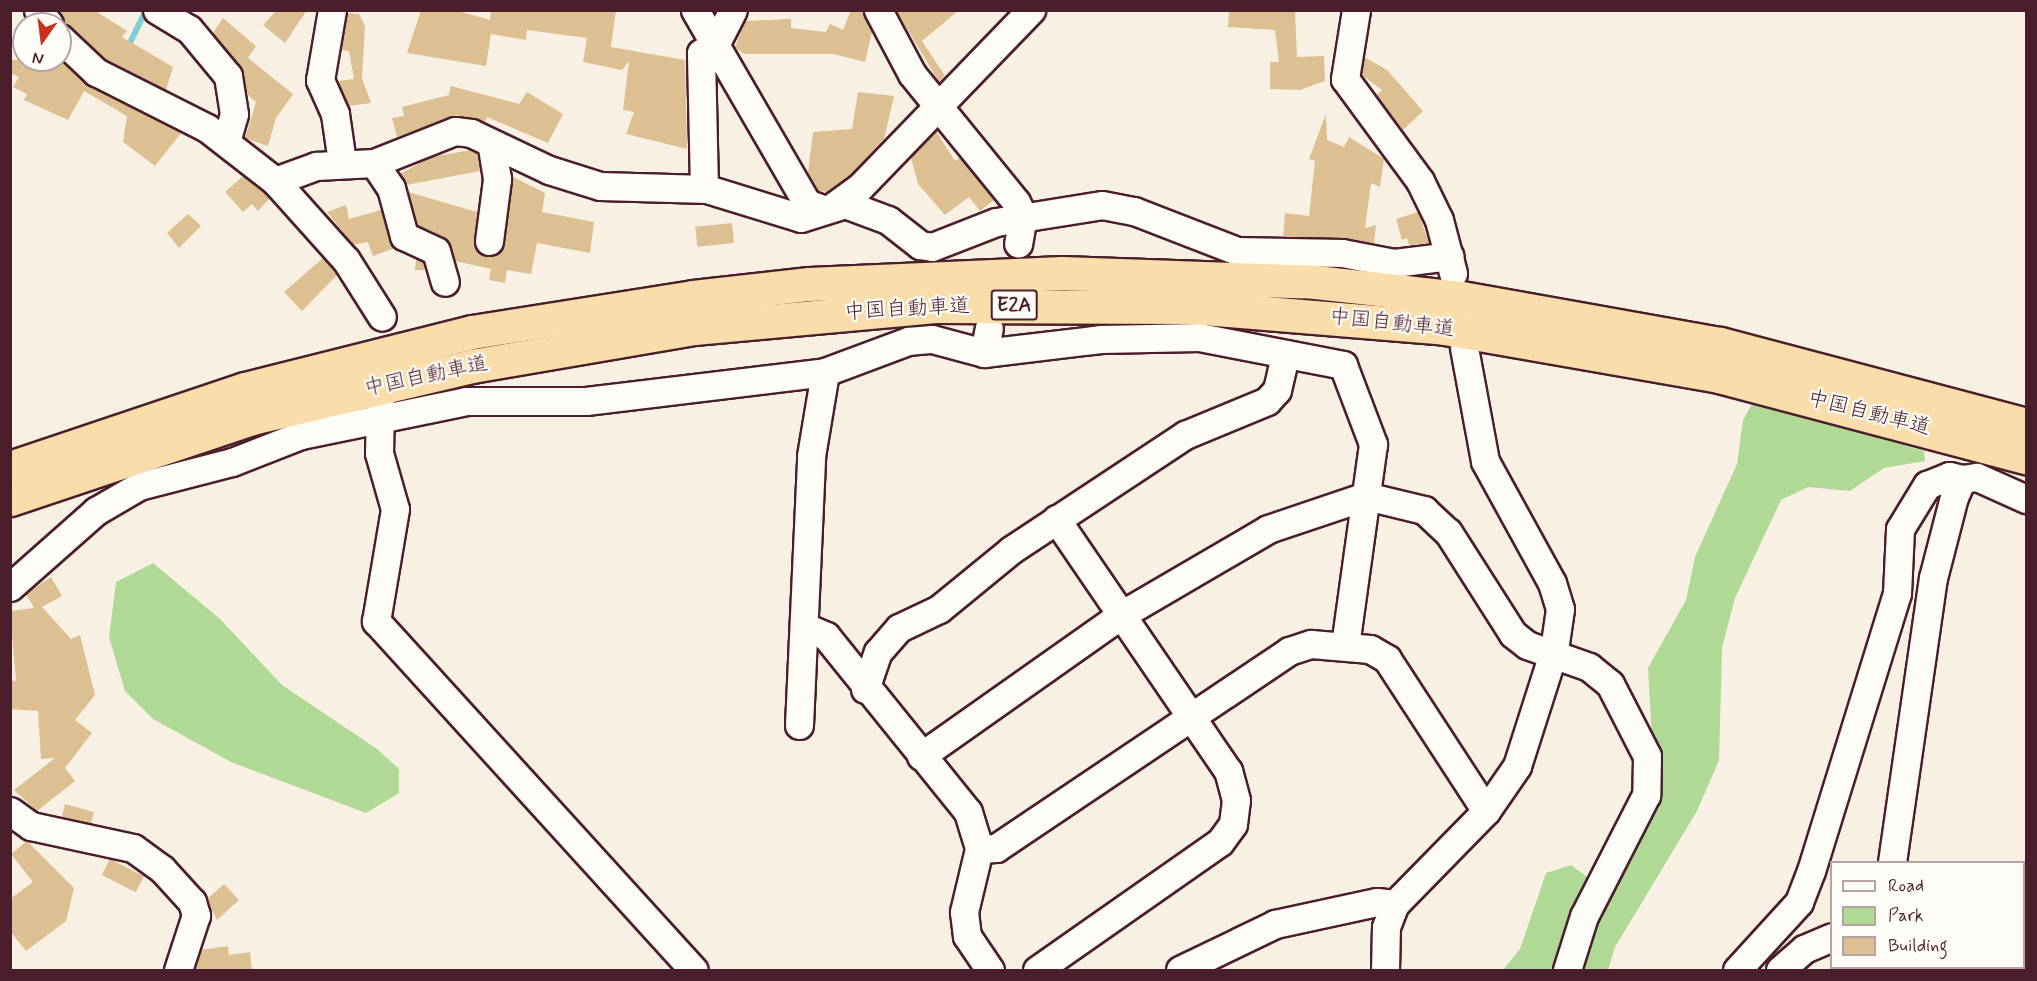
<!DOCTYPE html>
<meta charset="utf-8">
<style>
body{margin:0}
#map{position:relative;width:2037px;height:981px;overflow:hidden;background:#f7f0e3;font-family:Mynerve,"Klee One",sans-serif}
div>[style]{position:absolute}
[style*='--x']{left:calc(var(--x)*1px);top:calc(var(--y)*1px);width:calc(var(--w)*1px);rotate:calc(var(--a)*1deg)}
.green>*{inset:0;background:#b0d996}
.stream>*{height:6px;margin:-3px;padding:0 3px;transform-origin:3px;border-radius:3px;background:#7dced7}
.building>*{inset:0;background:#ddc091;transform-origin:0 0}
.roads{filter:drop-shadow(2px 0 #4a1f2b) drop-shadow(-2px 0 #4a1f2b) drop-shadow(0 2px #4a1f2b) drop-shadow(0 -2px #4a1f2b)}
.minor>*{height:27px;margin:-13.5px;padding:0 13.5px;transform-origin:13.5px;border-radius:13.5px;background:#fdfcf7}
.highway>*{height:33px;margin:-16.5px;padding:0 16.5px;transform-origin:16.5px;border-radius:16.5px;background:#f9deab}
span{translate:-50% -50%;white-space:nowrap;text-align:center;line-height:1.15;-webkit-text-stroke:4.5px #fdfcf7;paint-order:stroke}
.shield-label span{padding:2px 4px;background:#fdfcf7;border:2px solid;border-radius:4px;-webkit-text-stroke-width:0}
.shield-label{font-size:20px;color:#4a1f2b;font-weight:700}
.street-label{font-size:21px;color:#4a1f2b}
.frame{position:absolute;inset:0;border:12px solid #4a1f2b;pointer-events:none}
.legend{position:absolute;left:1830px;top:861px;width:195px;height:108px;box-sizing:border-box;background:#fdfcf7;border:2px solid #b5a4a5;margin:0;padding:8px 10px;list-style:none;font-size:18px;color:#4a1f2b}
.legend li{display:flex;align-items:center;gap:12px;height:30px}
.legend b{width:30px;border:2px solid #b5a4a5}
.north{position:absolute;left:12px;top:12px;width:60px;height:60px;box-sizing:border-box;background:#fdfcf7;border:2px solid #b5a4a5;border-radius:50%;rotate:194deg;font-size:16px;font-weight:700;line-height:24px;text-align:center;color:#4a1f2b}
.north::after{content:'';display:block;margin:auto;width:21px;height:27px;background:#c8321e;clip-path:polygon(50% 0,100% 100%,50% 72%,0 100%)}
</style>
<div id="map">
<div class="green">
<i style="clip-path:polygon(1753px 402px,1924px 451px,1925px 461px,1884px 468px,1850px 491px,1808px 487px,1781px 500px,1735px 598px,1722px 648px,1719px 760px,1697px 811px,1615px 947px,1608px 970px,1503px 970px,1520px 949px,1546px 873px,1571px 865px,1590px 879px,1654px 774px,1648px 668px,1686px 600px,1695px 557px,1737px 464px,1743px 420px)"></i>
<i style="clip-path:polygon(153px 563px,220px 619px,282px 685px,377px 749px,399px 769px,399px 793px,366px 813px,231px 762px,153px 719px,125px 691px,109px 637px,116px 582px)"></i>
</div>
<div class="stream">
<i style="--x:128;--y:47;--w:41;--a:-64.1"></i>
</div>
<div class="building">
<i style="clip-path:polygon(60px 10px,94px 10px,127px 31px,122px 37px,173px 67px,166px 90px,105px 59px,65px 23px)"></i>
<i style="clip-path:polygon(277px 10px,307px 10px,285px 43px,263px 25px)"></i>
<i style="clip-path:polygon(421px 10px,455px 10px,490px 20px,491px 10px,616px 10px,611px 47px,685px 60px,687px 149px,626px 134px,634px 112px,623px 110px,629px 61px,622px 70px,583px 62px,587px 38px,527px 30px,526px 40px,491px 34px,486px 66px,407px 53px)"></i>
<i style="clip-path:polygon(851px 10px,862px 10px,872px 32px,865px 62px,833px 54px,744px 54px,735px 47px,745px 21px,791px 19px,791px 28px,826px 32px,830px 24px,843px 30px)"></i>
<i style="clip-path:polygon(896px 10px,959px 10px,922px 41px,945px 76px,939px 82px)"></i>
<i style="clip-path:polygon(1229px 10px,1295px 10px,1297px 57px,1324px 56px,1325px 81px,1300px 90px,1270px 89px,1270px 62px,1279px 62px,1275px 30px,1228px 27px)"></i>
<i style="clip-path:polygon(347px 13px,359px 14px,365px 26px,362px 78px,371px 103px,348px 106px,338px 81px,354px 79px,349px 51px,341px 50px)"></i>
<i style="clip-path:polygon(223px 18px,256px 46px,248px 58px,293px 94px,276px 118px,268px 146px,245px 138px,256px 102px,248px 95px,240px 66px,213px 33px)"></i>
<i style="clip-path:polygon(1364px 57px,1387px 70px,1423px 111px,1403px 130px,1377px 95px,1382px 90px,1362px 75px)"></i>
<i style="clip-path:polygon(10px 60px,60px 60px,89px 86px,181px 133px,155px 166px,123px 142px,127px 116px,84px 91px,68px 120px,24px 100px,27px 94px,13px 87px,19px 77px,10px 73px)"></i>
<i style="clip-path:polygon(451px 86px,519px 104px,527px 92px,563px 114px,548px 143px,487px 117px,485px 122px,457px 115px,397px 137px,392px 118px,404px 116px,402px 107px,449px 95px)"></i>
<i style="clip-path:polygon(858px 92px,894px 96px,884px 139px,849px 176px,826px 192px,818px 190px,808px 173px,813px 132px,852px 129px)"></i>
<i style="clip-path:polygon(1326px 114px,1327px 140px,1344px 147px,1349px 137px,1384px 159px,1380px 187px,1371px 183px,1365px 228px,1376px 225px,1374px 243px,1283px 236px,1285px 213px,1309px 216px,1315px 161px,1309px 159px)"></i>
<i style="clip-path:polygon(936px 131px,955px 161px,960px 158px,994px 200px,980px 211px,969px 197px,945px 215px,918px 184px,911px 157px)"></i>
<i style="clip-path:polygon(471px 150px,477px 153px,480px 171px,406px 185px,400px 174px,431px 157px)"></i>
<i style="clip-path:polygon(243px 176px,270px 198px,258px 211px,252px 204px,243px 212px,225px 192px)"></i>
<i style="clip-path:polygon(513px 177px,545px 193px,542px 212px,594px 222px,590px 253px,537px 243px,531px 274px,507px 270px,505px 283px,489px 280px,491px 269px,455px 261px,448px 240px,417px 225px,408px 192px,477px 212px,475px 248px,486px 256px,496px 255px,505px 243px)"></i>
<i style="clip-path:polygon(346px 205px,349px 219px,381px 210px,395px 248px,373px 256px,368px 242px,353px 245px,327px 212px)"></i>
<i style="clip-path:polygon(1418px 212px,1429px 243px,1409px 245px,1407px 238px,1402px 240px,1396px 219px)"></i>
<i style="clip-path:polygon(188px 214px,201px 226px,179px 248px,167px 233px)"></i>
<i style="left:732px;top:223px;width:20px;height:37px;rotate:84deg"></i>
<i style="clip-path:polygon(323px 258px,337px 275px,302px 311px,284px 292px)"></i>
<i style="clip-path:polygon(416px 259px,423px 262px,425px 270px,415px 270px)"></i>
<i style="clip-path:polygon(51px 577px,62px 596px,42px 607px,71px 639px,80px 635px,95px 695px,75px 720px,92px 733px,65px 768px,75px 781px,37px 811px,14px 790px,55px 758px,41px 759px,38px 711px,10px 709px,10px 680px,16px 681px,10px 611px,34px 608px,26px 594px)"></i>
<i style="clip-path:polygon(65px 804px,94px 812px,91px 823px,62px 817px)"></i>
<i style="clip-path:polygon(27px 841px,74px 888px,66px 921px,26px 951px,10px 931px,10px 899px,33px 882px,11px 854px)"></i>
<i style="left:110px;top:859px;width:38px;height:18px;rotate:27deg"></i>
<i style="clip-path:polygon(224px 884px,239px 900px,217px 920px,207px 899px)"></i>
<i style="clip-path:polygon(228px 946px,229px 955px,250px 952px,252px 970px,194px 970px,201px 950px)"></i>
</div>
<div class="roads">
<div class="minor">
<i style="--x:38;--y:10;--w:18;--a:52"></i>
<i style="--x:157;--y:10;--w:37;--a:31"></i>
<i style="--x:189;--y:29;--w:61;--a:50.3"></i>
<i style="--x:228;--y:76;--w:38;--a:81"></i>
<i style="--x:234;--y:114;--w:29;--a:106"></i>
<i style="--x:332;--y:10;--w:71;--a:99.7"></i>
<i style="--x:320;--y:80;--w:37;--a:66"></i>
<i style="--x:335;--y:114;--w:49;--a:81.7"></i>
<i style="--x:695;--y:10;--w:223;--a:59.9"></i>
<i style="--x:807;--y:203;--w:19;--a:21"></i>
<i style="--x:878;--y:10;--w:72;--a:62"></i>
<i style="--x:912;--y:74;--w:165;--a:50.9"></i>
<i style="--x:1016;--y:202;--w:16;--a:63"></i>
<i style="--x:1023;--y:216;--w:28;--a:100"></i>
<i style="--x:1356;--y:10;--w:70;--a:99.1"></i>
<i style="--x:1345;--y:79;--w:127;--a:53.7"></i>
<i style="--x:1420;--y:181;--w:43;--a:64"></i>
<i style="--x:1439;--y:220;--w:55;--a:75.2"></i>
<i style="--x:60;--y:38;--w:50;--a:43.4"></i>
<i style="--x:96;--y:72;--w:124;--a:26.8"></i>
<i style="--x:207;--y:128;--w:86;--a:37.9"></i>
<i style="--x:275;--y:181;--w:106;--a:48.1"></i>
<i style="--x:346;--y:260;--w:67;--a:57.7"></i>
<i style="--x:374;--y:163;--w:30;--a:56"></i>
<i style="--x:391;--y:188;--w:50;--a:74.8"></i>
<i style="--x:404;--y:236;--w:35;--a:25"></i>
<i style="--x:436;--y:251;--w:32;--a:74"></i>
<i style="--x:275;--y:181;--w:44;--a:-20.1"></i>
<i style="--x:316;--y:166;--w:58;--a:-3"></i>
<i style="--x:374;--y:163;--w:87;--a:-21.6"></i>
<i style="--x:455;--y:131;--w:16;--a:7"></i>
<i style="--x:471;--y:133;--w:86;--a:25.4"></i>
<i style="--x:549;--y:170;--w:53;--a:17.4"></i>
<i style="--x:600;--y:186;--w:107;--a:1.6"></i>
<i style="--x:707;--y:189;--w:98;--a:17.1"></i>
<i style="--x:801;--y:218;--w:46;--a:-17.7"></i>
<i style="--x:845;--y:204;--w:46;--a:20.4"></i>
<i style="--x:888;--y:220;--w:41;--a:38"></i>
<i style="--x:920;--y:245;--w:12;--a:9"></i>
<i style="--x:932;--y:247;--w:69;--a:-21.3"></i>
<i style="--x:996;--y:222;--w:107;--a:-9.1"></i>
<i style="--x:1102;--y:205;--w:33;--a:11"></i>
<i style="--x:1134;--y:211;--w:110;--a:21.2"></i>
<i style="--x:1237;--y:251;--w:105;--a:1.1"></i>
<i style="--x:1342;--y:253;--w:53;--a:10.9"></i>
<i style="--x:1394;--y:263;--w:56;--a:-7.1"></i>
<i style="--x:704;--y:188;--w:135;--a:-91.3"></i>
<i style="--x:701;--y:53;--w:16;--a:-30"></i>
<i style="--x:715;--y:45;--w:39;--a:-63"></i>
<i style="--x:831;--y:208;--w:34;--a:-36"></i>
<i style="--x:859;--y:188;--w:248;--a:-46"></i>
<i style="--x:489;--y:241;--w:63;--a:-82.6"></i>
<i style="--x:497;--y:179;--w:36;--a:-99"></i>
<i style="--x:984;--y:353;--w:25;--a:-79"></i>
<i style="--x:380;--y:406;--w:47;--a:91.2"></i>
<i style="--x:379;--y:453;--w:58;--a:74.1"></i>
<i style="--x:395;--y:509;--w:114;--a:99.6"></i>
<i style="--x:376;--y:621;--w:472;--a:47.7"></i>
<i style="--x:10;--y:587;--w:115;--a:-41.5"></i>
<i style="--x:96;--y:511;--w:50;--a:-30.2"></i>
<i style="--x:139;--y:486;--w:96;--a:-14.5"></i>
<i style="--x:232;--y:462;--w:74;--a:-21.4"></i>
<i style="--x:301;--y:435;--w:168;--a:-11.6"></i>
<i style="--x:466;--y:401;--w:120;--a:0"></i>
<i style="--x:586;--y:401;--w:241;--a:-6.9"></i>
<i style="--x:825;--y:372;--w:89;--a:-20.5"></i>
<i style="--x:908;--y:341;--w:24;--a:-5"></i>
<i style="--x:932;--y:339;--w:54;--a:15.1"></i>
<i style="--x:984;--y:353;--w:118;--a:-6.8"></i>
<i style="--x:1101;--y:339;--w:98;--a:-1.2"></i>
<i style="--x:1199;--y:337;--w:147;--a:11"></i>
<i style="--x:1343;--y:365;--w:85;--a:69.2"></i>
<i style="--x:1373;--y:444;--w:203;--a:97.9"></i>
<i style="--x:805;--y:627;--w:23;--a:23"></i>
<i style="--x:826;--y:636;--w:226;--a:51.1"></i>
<i style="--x:968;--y:812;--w:39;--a:73"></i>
<i style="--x:979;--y:849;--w:65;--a:103.4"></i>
<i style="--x:964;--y:912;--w:24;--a:83"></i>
<i style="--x:967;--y:936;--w:41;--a:55.9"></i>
<i style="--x:865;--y:689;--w:39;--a:-71"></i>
<i style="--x:878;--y:652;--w:32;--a:-49"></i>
<i style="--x:899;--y:628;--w:44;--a:-25.4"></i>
<i style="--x:939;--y:609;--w:93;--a:-39.3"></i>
<i style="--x:1011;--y:550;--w:209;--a:-33.5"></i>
<i style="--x:1185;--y:435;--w:89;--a:-22.5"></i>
<i style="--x:1267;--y:401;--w:15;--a:-48"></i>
<i style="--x:1277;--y:390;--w:37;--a:-77"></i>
<i style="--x:799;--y:725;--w:269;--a:-87.4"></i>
<i style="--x:811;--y:456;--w:85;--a:-80.5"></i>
<i style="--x:921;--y:756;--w:245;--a:-35.2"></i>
<i style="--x:1121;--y:615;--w:170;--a:-30.3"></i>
<i style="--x:1268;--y:529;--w:103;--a:-18.6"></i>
<i style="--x:1366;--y:496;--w:60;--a:13.6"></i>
<i style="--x:1424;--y:510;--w:33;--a:43"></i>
<i style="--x:1448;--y:532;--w:121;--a:57.5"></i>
<i style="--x:1513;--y:634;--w:18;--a:38"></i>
<i style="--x:1527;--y:645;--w:66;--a:19.5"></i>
<i style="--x:1589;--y:667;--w:27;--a:39"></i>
<i style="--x:1610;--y:684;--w:81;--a:62.8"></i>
<i style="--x:1647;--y:756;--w:39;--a:91"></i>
<i style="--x:1646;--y:795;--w:136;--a:117.1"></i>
<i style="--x:1584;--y:916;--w:57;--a:107.5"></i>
<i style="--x:10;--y:811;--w:26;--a:36"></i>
<i style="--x:31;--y:826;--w:104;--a:12.2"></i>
<i style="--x:133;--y:848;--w:36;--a:36"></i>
<i style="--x:162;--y:869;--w:45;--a:47.7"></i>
<i style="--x:192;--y:902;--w:14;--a:73"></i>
<i style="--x:196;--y:915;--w:58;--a:108.1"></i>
<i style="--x:979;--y:849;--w:17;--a:-3"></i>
<i style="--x:996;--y:848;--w:353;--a:-33.9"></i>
<i style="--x:1289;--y:651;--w:23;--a:-18"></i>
<i style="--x:1311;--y:644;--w:59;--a:4.8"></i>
<i style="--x:1370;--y:649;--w:20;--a:30"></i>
<i style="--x:1387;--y:659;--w:181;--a:56.9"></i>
<i style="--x:1892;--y:862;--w:287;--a:-81.8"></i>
<i style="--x:1933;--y:578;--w:84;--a:-75.5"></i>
<i style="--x:1954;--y:497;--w:20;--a:-66"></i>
<i style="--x:1962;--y:479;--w:15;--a:-8"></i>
<i style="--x:1977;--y:477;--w:54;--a:24.2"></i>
<i style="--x:1975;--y:968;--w:35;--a:0"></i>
<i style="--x:1037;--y:970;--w:223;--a:-35"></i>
<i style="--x:1220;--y:842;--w:22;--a:-54"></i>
<i style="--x:1233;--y:824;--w:24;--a:-83"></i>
<i style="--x:1236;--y:800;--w:30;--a:-105"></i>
<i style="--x:1228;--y:771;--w:305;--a:-124.3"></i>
<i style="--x:1180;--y:970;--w:106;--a:-25.8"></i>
<i style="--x:1275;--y:924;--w:104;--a:-12.2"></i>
<i style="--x:1377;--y:902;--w:18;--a:6"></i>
<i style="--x:1385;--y:970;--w:43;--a:-88.7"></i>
<i style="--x:1386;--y:927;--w:25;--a:-69"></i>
<i style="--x:1395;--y:904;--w:130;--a:-45.6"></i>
<i style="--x:1486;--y:811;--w:55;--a:-55.4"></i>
<i style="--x:1517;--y:766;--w:122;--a:-72.3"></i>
<i style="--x:1554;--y:650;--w:41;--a:-81.7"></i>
<i style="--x:1560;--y:609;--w:27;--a:-107"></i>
<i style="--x:1552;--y:583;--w:139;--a:-118.8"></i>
<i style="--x:1485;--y:461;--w:115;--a:-100.5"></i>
<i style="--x:1737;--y:970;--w:92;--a:-47.6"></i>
<i style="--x:1799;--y:902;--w:33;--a:-69"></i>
<i style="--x:1811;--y:871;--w:291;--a:-72.8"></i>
<i style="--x:1897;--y:593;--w:64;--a:-87.3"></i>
<i style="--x:1900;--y:529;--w:52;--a:-58.5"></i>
<i style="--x:1927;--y:485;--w:24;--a:-22"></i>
<i style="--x:1949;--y:476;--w:13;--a:13"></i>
<i style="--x:1780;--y:970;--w:32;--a:-41"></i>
<i style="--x:1804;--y:949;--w:30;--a:-23"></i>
<i style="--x:1875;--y:970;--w:2;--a:-63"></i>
</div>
<div class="highway">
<i style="--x:10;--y:468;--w:248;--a:-18.6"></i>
<i style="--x:245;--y:389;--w:234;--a:-14.1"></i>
<i style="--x:472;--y:332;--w:224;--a:-9"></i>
<i style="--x:693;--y:297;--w:117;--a:-6.4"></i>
<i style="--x:809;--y:284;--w:253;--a:-2.5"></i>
<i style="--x:1062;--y:273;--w:253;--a:2"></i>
<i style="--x:1315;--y:282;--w:147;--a:6.3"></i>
<i style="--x:1461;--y:298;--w:263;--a:10.1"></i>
<i style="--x:1720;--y:344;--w:317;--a:14.8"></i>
<i style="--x:10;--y:499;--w:255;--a:-18.5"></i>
<i style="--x:252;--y:418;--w:226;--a:-13.3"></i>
<i style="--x:472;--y:366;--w:225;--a:-9.7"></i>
<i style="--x:694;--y:328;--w:242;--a:-5.2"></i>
<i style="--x:935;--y:306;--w:257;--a:0.2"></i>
<i style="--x:1192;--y:307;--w:254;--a:4.7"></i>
<i style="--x:1445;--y:328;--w:274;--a:9.9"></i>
<i style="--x:1715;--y:375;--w:322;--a:14.8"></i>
</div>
</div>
<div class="shield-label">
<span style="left:1014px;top:305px">E2A</span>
</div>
<div class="street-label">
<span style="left:907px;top:309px;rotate:-3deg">中国自動車道</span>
<span style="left:1392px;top:323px;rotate:6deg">中国自動車道</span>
<span style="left:426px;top:376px;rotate:-12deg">中国自動車道</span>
<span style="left:1869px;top:413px;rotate:14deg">中国自動車道</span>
</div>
<div class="frame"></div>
<ul class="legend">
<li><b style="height:8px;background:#fdfcf7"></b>Road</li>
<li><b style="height:16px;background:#b0d996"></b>Park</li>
<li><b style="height:16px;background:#ddc091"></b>Building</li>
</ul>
<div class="north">N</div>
</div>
